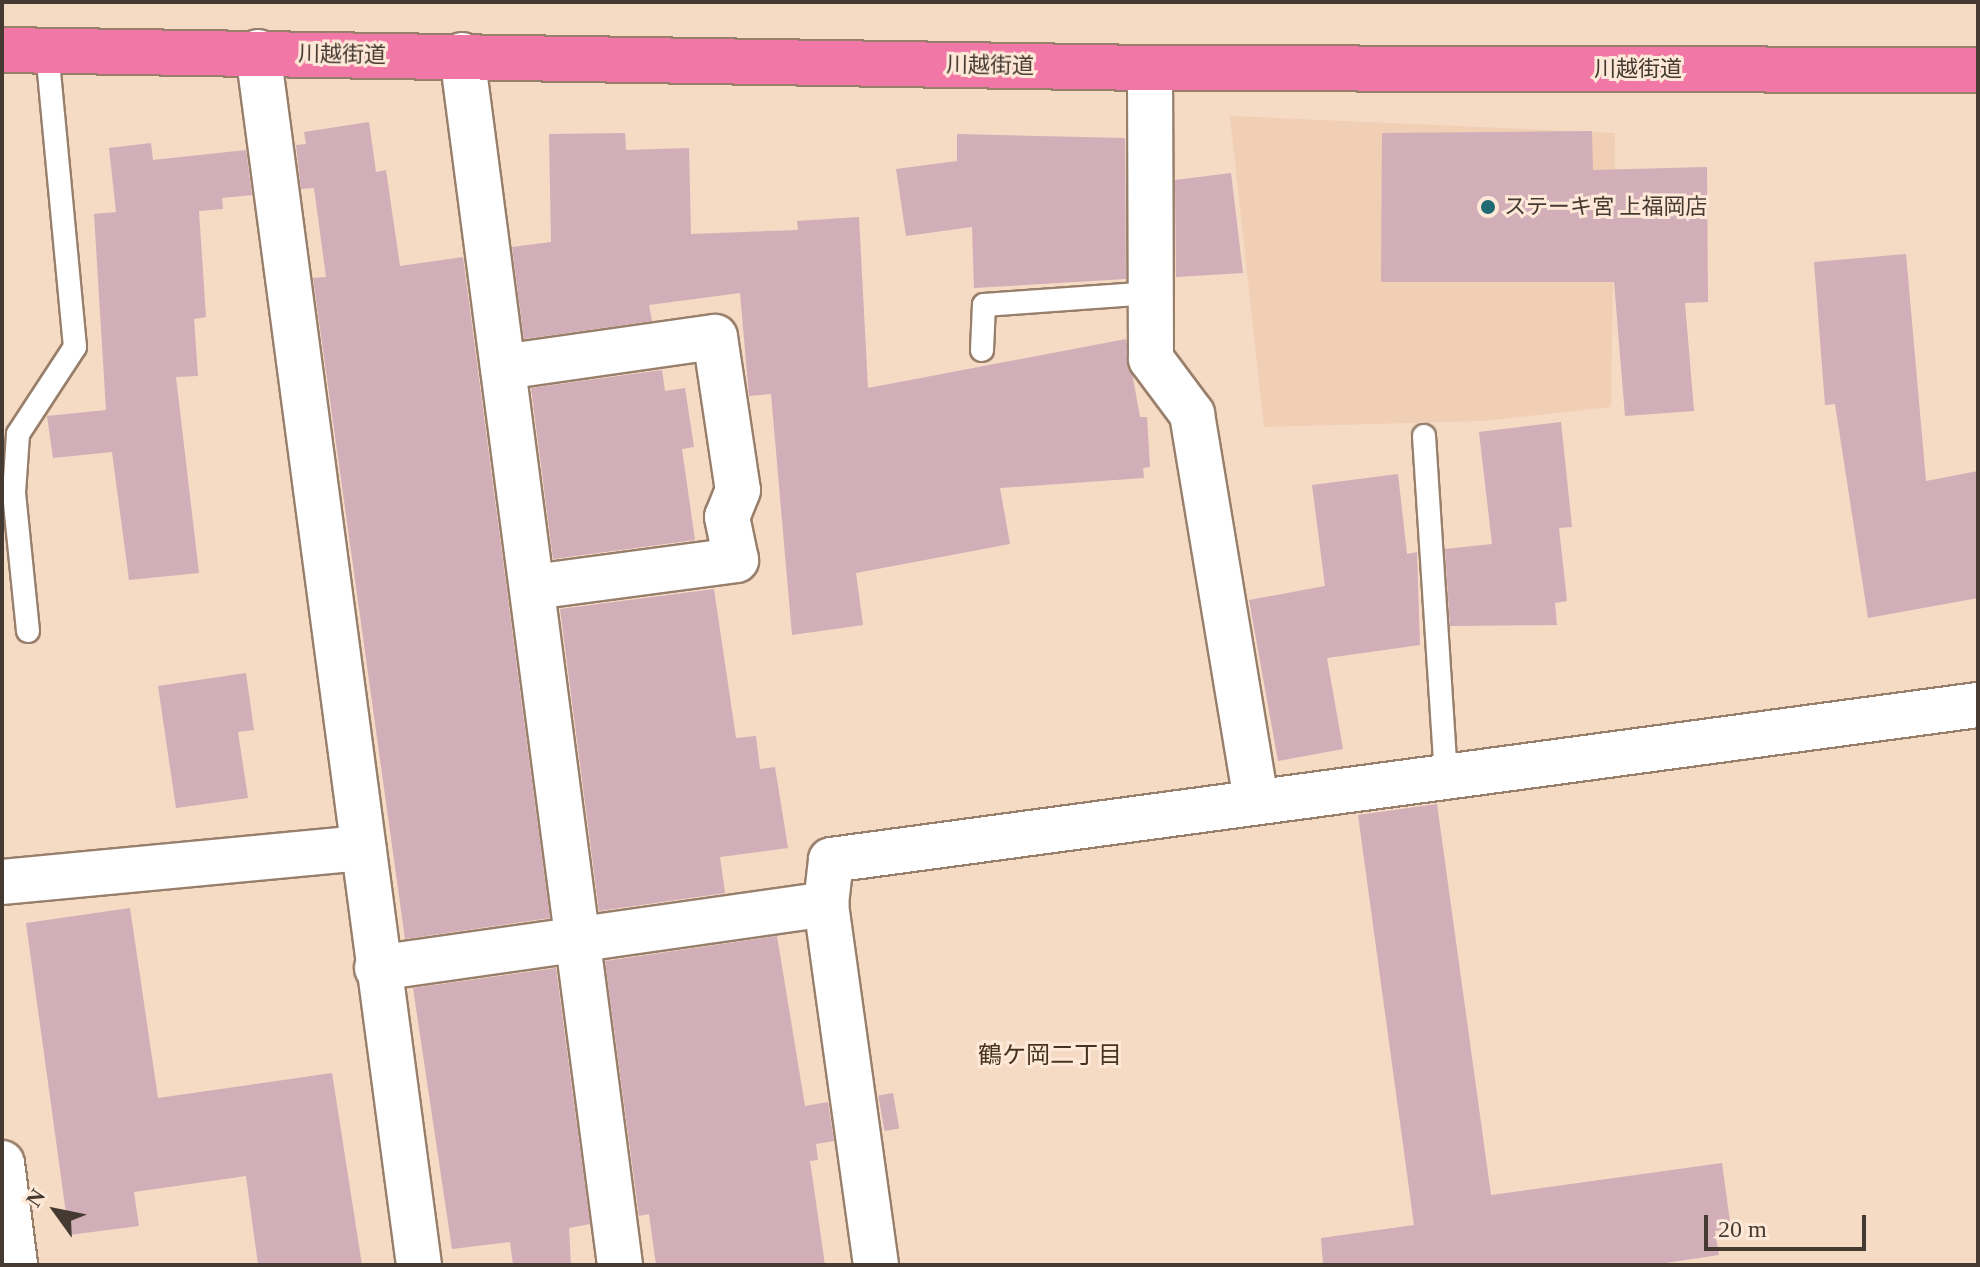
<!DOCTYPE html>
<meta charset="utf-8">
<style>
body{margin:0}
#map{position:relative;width:1980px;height:1267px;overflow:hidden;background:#f5dac4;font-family:"Times New Roman","Noto Sans JP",serif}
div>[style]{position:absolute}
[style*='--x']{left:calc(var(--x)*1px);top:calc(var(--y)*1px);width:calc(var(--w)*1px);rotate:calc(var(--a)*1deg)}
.built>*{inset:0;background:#f0cfb4}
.building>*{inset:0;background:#d1aeb8;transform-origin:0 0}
.roads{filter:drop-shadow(2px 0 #987f6b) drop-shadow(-2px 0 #987f6b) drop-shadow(0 2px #987f6b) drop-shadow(0 -2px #987f6b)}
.lane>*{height:22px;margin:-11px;padding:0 11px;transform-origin:11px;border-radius:11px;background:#fff}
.street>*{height:44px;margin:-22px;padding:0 22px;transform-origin:22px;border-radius:22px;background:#fff}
.highway>*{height:44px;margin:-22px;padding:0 22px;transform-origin:22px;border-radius:22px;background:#f177a6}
.dots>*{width:22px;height:22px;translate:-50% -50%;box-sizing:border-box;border:4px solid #fee8d7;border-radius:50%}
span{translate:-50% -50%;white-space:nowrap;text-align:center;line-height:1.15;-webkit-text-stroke:6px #fee8d7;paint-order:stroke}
.street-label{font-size:22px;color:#453a31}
.poi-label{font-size:22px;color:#453a31}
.left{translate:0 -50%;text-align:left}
.neighbourhood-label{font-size:24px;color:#483321}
.frame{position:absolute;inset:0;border:4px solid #453a31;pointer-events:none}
.north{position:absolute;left:16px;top:1171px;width:80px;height:80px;-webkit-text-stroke:6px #fee8d7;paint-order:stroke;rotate:303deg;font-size:22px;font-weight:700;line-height:32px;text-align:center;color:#453a31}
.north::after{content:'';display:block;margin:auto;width:28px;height:36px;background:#453a31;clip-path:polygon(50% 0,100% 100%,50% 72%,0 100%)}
.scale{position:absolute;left:1704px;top:1215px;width:162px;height:36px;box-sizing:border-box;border:4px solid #453a31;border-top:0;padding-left:10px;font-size:24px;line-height:28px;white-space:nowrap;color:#453a31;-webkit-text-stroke:6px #fee8d7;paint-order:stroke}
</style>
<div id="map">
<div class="built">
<i style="clip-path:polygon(1230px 116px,1615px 133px,1611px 407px,1483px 421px,1264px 427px)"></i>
</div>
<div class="building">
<i style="clip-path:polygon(369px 122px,376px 172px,386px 170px,400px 266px,463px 257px,550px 918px,405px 939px,313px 278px,326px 277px,314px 188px,301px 189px,296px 145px,306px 144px,304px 132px)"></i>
<i style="clip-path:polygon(1592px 131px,1593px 170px,1707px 167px,1708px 302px,1685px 303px,1694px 411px,1625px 416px,1614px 282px,1381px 282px,1382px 133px)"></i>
<i style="clip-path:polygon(625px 133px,626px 150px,689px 148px,691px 234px,798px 230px,797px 221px,859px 217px,868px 388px,1126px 339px,1140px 417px,1147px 417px,1150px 467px,1143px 468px,1144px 478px,1000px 488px,1010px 544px,856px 573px,863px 625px,792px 635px,771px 394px,749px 396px,740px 293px,649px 305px,652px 321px,524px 339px,512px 247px,551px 242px,549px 134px)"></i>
<i style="clip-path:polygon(957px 134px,1125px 138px,1126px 279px,974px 288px,972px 227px,906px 236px,896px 169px,957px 161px)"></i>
<i style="clip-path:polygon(151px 143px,153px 160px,246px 150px,252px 195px,222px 198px,223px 209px,199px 211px,206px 317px,194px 319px,198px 376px,176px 377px,199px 573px,129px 580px,112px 452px,53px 458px,47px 416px,106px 410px,94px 214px,116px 212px,109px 148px)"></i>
<i style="clip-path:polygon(1231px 173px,1243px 273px,1176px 277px,1175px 180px)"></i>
<i style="clip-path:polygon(1906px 254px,1926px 481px,1978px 471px,1978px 598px,1868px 618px,1835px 404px,1825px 405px,1814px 262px)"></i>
<i style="clip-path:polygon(662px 370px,665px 391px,685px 388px,694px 447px,682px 449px,695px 540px,553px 559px,531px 388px)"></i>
<i style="clip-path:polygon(1561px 422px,1572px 527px,1559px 528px,1567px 601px,1555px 603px,1557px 625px,1450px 626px,1445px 549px,1492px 544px,1479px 432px)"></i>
<i style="clip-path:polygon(1398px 474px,1407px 554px,1417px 552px,1420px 645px,1327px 658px,1343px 749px,1278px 761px,1249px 600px,1325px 586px,1312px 485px)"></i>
<i style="clip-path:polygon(714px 589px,736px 738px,756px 736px,760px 769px,775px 767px,788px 848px,720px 857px,725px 893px,599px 911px,560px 609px)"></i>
<i style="clip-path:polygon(246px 673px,254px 730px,238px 732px,248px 798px,176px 808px,158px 686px)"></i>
<i style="clip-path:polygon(1437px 804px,1491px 1195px,1722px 1163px,1731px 1229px,1715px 1231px,1719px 1255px,1652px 1265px,1323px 1265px,1321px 1238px,1414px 1225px,1358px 815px)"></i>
<i style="clip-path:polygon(130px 908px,158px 1098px,332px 1073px,362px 1265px,258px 1265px,246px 1176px,134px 1192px,139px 1226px,69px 1235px,26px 923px)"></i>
<i style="clip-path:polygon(777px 936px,805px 1106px,828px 1102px,834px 1141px,816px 1144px,818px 1160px,810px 1161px,825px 1265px,656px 1265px,649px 1214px,639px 1216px,605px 961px)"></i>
<i style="clip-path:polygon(556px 968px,590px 1224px,569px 1228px,571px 1265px,513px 1265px,510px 1242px,452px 1249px,413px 988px)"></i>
<i style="left:893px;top:1093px;width:36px;height:15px;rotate:80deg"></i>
</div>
<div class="roads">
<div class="lane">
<i style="--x:982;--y:350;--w:45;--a:-87.5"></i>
<i style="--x:984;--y:305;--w:166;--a:-4.1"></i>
<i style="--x:1424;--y:436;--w:342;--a:86.3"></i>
<i style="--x:28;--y:631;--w:139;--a:-95.8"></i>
<i style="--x:14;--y:493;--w:59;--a:-86.1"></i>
<i style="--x:18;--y:434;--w:104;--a:-56.8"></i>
<i style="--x:75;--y:347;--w:299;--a:-95.4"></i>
</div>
<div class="street">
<i style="--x:258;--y:52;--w:1224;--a:82.44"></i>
<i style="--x:462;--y:55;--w:1220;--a:82.56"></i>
<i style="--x:1150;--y:68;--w:291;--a:89.8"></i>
<i style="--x:1151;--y:359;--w:69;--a:53.3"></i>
<i style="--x:1192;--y:414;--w:393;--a:80.6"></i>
<i style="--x:503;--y:367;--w:214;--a:-8.1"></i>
<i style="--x:715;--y:337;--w:155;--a:81.5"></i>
<i style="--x:738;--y:490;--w:29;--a:112"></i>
<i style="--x:727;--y:517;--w:44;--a:78.2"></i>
<i style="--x:736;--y:560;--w:205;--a:172.4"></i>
<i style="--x:2;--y:882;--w:363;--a:-5.4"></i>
<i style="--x:377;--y:968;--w:454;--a:-8.1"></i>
<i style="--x:2;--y:1163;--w:103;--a:82.7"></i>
<i style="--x:876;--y:1265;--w:364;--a:-97.9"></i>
<i style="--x:826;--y:904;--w:44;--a:-83.5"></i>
<i style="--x:831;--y:860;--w:1157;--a:-7.7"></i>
</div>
<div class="highway">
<i style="--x:2;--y:50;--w:1148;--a:0.9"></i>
<i style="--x:1150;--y:68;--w:828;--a:0.14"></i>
</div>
</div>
<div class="dots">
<i style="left:1488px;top:207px;background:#1f6b71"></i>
</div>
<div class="street-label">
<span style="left:342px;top:54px;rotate:1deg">川越街道</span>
<span style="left:990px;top:65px;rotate:1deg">川越街道</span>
<span style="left:1638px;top:69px">川越街道</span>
</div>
<div class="poi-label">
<span class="left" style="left:1504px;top:207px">ステーキ宮 上福岡店</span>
</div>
<div class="neighbourhood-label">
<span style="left:1050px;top:1056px">鶴ケ岡二丁目</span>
</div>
<div class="frame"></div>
<div class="north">N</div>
<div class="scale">20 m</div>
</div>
